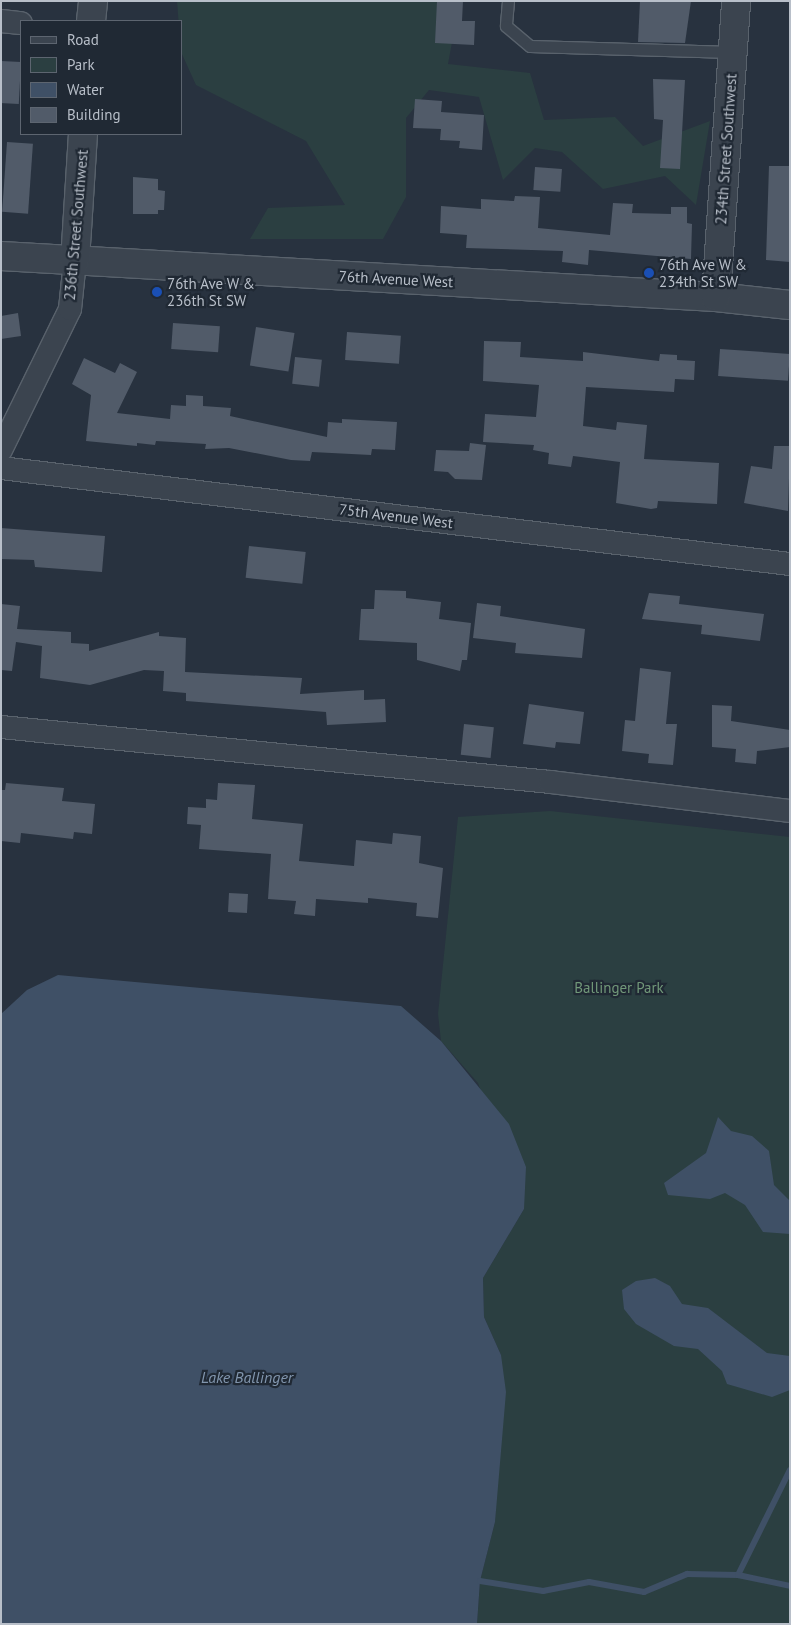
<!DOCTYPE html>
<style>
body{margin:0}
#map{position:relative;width:791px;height:1625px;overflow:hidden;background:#28323f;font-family:"PT Sans",sans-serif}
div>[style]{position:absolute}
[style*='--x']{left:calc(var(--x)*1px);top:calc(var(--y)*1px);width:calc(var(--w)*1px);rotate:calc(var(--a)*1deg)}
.green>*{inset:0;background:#2b3f41}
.water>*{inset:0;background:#3f5066}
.stream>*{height:6px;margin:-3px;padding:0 3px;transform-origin:3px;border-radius:3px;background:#3f5066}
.building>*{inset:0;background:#515b69;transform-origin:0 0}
.roads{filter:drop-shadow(1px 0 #59626c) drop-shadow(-1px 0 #59626c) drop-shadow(0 1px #59626c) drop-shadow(0 -1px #59626c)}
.service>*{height:11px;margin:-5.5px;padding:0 5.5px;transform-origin:5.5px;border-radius:5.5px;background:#3b444f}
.minor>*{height:22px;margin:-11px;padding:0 11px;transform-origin:11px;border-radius:11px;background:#3b444f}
.tertiary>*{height:28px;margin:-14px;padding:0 14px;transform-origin:14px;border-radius:14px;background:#3b444f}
.dots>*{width:14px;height:14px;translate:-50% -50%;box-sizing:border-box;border:2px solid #202934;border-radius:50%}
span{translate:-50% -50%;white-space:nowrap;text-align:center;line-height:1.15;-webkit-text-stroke:4.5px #202934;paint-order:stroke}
.street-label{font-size:15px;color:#b8bfc9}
.poi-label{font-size:15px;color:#b8bfc9}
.left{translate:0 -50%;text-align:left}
.park-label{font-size:15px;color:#719879}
.water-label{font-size:16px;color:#8296ae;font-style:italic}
.frame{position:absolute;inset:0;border:2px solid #b8bfc9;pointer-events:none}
.legend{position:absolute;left:20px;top:20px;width:162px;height:115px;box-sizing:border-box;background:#202934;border:1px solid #5d6570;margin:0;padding:6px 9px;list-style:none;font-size:15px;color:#b8bfc9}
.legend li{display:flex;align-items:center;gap:10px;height:25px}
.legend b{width:25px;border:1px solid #5d6570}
</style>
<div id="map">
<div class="green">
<i style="clip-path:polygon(177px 1px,439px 1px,453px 37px,448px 64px,530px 73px,544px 120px,615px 117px,643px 146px,710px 121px,696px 205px,665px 176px,603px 189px,562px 152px,535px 148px,503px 180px,479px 97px,429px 90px,406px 118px,406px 197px,383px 239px,250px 239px,268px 208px,345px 205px,306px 141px,196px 85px,181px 52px)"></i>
<i style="clip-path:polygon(550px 811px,790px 837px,790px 1624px,477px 1624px,480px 1581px,495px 1522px,501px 1355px,484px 1317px,483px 1278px,524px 1209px,478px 1083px,441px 1041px,438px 1014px,458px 817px)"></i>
</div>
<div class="water">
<i style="clip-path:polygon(58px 975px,401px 1006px,441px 1041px,509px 1124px,526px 1167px,524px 1209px,483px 1278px,484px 1317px,501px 1355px,506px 1392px,495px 1522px,480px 1581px,477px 1624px,1px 1624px,1px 1014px,27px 990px)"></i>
<i style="clip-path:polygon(718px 1117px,731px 1131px,752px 1136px,769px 1151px,774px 1185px,790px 1201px,790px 1234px,763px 1232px,745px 1205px,725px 1193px,710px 1199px,668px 1195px,664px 1183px,706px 1153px)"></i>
<i style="clip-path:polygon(655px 1278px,670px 1286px,682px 1304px,708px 1308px,767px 1353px,790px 1356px,790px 1390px,772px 1397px,727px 1384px,722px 1371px,698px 1349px,674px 1346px,636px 1324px,624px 1309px,622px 1290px,636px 1281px)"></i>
</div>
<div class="stream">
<i style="--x:738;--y:1575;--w:117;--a:-63.7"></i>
<i style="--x:480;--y:1581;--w:64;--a:9"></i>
<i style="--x:543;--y:1591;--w:47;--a:-11.1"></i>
<i style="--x:589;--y:1582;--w:56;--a:10.3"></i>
<i style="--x:644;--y:1592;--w:47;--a:-22.7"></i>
<i style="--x:687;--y:1574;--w:51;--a:1.1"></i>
<i style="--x:738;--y:1575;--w:53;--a:11.9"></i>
</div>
<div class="building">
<i style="clip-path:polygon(437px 1px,463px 1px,462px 21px,475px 21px,474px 45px,435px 43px)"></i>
<i style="clip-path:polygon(640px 1px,691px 1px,685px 43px,638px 42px)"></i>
<i style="left:1px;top:61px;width:20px;height:42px;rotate:3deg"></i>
<i style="clip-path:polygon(653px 79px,685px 80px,680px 169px,660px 168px,663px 120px,654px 119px)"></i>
<i style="clip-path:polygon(415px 99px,442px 101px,441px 112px,484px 115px,482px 150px,459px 148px,460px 141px,440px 140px,441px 129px,413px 128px)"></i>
<i style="left:7px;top:142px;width:26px;height:70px;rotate:4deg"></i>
<i style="clip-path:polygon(769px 166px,790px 166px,790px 262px,766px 260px)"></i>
<i style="left:535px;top:167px;width:27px;height:23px;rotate:4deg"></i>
<i style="clip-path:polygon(133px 177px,158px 179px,158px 190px,165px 191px,164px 210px,158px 210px,158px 214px,133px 214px)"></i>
<i style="clip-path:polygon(515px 196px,540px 197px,538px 228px,610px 235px,613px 203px,633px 204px,632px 213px,671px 214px,671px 207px,687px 207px,687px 223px,692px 224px,691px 259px,589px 250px,588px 265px,562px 262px,563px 251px,466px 248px,467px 235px,440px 233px,441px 206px,481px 209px,481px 199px,514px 201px)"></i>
<i style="clip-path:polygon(18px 313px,21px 336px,1px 339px,1px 316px)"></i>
<i style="left:173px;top:323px;width:47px;height:26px;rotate:4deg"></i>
<i style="left:256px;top:327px;width:39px;height:39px;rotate:9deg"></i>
<i style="left:347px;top:332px;width:54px;height:28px;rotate:4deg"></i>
<i style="clip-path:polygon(484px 341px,521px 342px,520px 357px,583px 361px,583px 352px,659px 361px,660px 354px,677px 355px,677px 360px,695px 361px,694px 380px,675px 379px,674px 392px,586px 387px,583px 426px,616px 430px,617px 422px,647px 425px,644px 459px,719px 463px,717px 504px,658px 501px,657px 508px,651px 509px,616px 503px,620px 462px,573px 456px,571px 467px,548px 464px,549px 453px,533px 450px,534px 445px,483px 442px,485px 414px,536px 417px,539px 385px,483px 381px)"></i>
<i style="left:720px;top:349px;width:70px;height:27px;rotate:4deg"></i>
<i style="left:295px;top:357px;width:27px;height:27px;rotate:6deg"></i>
<i style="clip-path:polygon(84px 358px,115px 373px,120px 363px,137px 372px,117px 413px,170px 419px,171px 405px,186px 406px,186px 395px,203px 396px,203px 406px,231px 408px,230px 416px,327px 437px,328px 422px,342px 423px,342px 419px,397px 422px,395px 450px,372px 449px,371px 455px,312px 452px,310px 461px,291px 460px,229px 448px,205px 449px,206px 444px,156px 441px,155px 445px,137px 443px,137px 446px,86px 441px,91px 395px,72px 384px)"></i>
<i style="clip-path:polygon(470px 443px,486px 445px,482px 480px,455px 479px,448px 472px,434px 471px,436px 450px,469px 451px)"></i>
<i style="clip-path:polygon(774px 446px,790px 446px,788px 511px,744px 503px,751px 466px,772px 469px)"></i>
<i style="clip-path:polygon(1px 528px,105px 536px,102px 572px,35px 567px,34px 560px,1px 559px)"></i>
<i style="left:249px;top:546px;width:57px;height:32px;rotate:6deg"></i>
<i style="clip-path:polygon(375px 590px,406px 591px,406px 598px,441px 602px,439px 619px,471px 623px,467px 660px,462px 660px,460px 671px,417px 660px,417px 643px,359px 640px,361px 609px,374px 609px)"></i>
<i style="clip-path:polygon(649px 593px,680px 596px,679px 604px,764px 614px,760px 641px,701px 634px,702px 625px,642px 619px)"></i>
<i style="clip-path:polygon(477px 603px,501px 606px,500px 616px,585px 629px,582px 658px,515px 653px,516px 643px,473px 638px)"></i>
<i style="clip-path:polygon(1px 604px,20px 606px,17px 629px,71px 632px,71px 643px,89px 644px,89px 651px,159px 632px,159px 636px,186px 638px,185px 672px,302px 678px,300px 694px,364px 690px,364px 700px,385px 699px,386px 722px,327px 725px,326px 712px,186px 701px,186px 693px,163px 691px,164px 671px,144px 670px,90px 685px,40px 678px,42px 646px,16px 642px,12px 671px,1px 670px)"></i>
<i style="clip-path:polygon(640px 668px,671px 672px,666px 724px,677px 724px,673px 765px,648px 763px,649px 754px,622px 751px,625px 720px,635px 721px)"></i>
<i style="clip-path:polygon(529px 704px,584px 712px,580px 744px,556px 742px,555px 748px,523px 744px)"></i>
<i style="clip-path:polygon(712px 705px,732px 706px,731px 721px,790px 730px,790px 747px,757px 751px,756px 764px,735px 762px,736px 749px,712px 747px)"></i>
<i style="left:464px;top:724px;width:30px;height:31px;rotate:6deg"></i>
<i style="clip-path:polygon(6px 783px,64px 788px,62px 801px,95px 804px,92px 834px,74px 832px,73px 839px,21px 833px,20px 843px,1px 841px,1px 790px,5px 790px)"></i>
<i style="clip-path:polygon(218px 783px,255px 785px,252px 819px,303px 824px,299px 861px,354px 866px,356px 840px,392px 844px,393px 833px,421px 836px,419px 863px,443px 868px,438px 918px,416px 916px,417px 903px,368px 898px,368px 903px,316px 899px,315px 916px,294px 914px,296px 901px,268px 899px,271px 854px,199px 849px,201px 825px,187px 824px,188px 807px,206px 808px,206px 799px,217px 800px)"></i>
<i style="left:229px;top:893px;width:19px;height:19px;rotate:3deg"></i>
</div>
<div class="roads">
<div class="service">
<i style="--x:508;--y:1;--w:25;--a:95"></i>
<i style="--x:506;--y:26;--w:31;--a:40"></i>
<i style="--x:530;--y:46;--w:202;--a:1.7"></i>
</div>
<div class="minor">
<i style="--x:1;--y:21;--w:20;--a:6"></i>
<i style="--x:1;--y:450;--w:157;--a:-63.9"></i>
<i style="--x:70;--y:309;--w:48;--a:-84.1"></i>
<i style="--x:1;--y:468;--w:795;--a:6.94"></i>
<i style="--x:1;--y:727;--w:552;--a:5.72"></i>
<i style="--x:550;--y:782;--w:242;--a:6.9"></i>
</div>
<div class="tertiary">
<i style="--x:91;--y:21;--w:20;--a:-84"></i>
<i style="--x:1;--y:256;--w:716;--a:3.28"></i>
<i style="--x:716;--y:297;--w:74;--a:6.2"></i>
<i style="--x:75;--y:261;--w:127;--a:-86.4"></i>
<i style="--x:716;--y:297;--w:297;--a:-86.1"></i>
</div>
</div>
<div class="dots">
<i style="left:649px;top:273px;background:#1a4fb4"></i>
<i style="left:157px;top:292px;background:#1a4fb4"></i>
</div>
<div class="street-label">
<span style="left:726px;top:149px;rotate:-86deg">234th Street Southwest</span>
<span style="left:76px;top:225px;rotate:-85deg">236th Street Southwest</span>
<span style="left:396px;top:279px;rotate:3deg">76th Avenue West</span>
<span style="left:396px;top:516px;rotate:7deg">75th Avenue West</span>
</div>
<div class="poi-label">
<span class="left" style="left:659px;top:273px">76th Ave W &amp;<br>234th St SW</span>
<span class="left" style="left:167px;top:292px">76th Ave W &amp;<br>236th St SW</span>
</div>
<div class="park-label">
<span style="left:619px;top:988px">Ballinger Park</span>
</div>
<div class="water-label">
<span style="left:247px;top:1377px">Lake Ballinger</span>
</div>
<div class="frame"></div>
<ul class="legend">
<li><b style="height:6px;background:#3b444f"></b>Road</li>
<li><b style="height:14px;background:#2b3f41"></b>Park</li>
<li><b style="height:14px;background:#3f5066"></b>Water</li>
<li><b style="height:14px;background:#515b69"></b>Building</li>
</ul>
</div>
